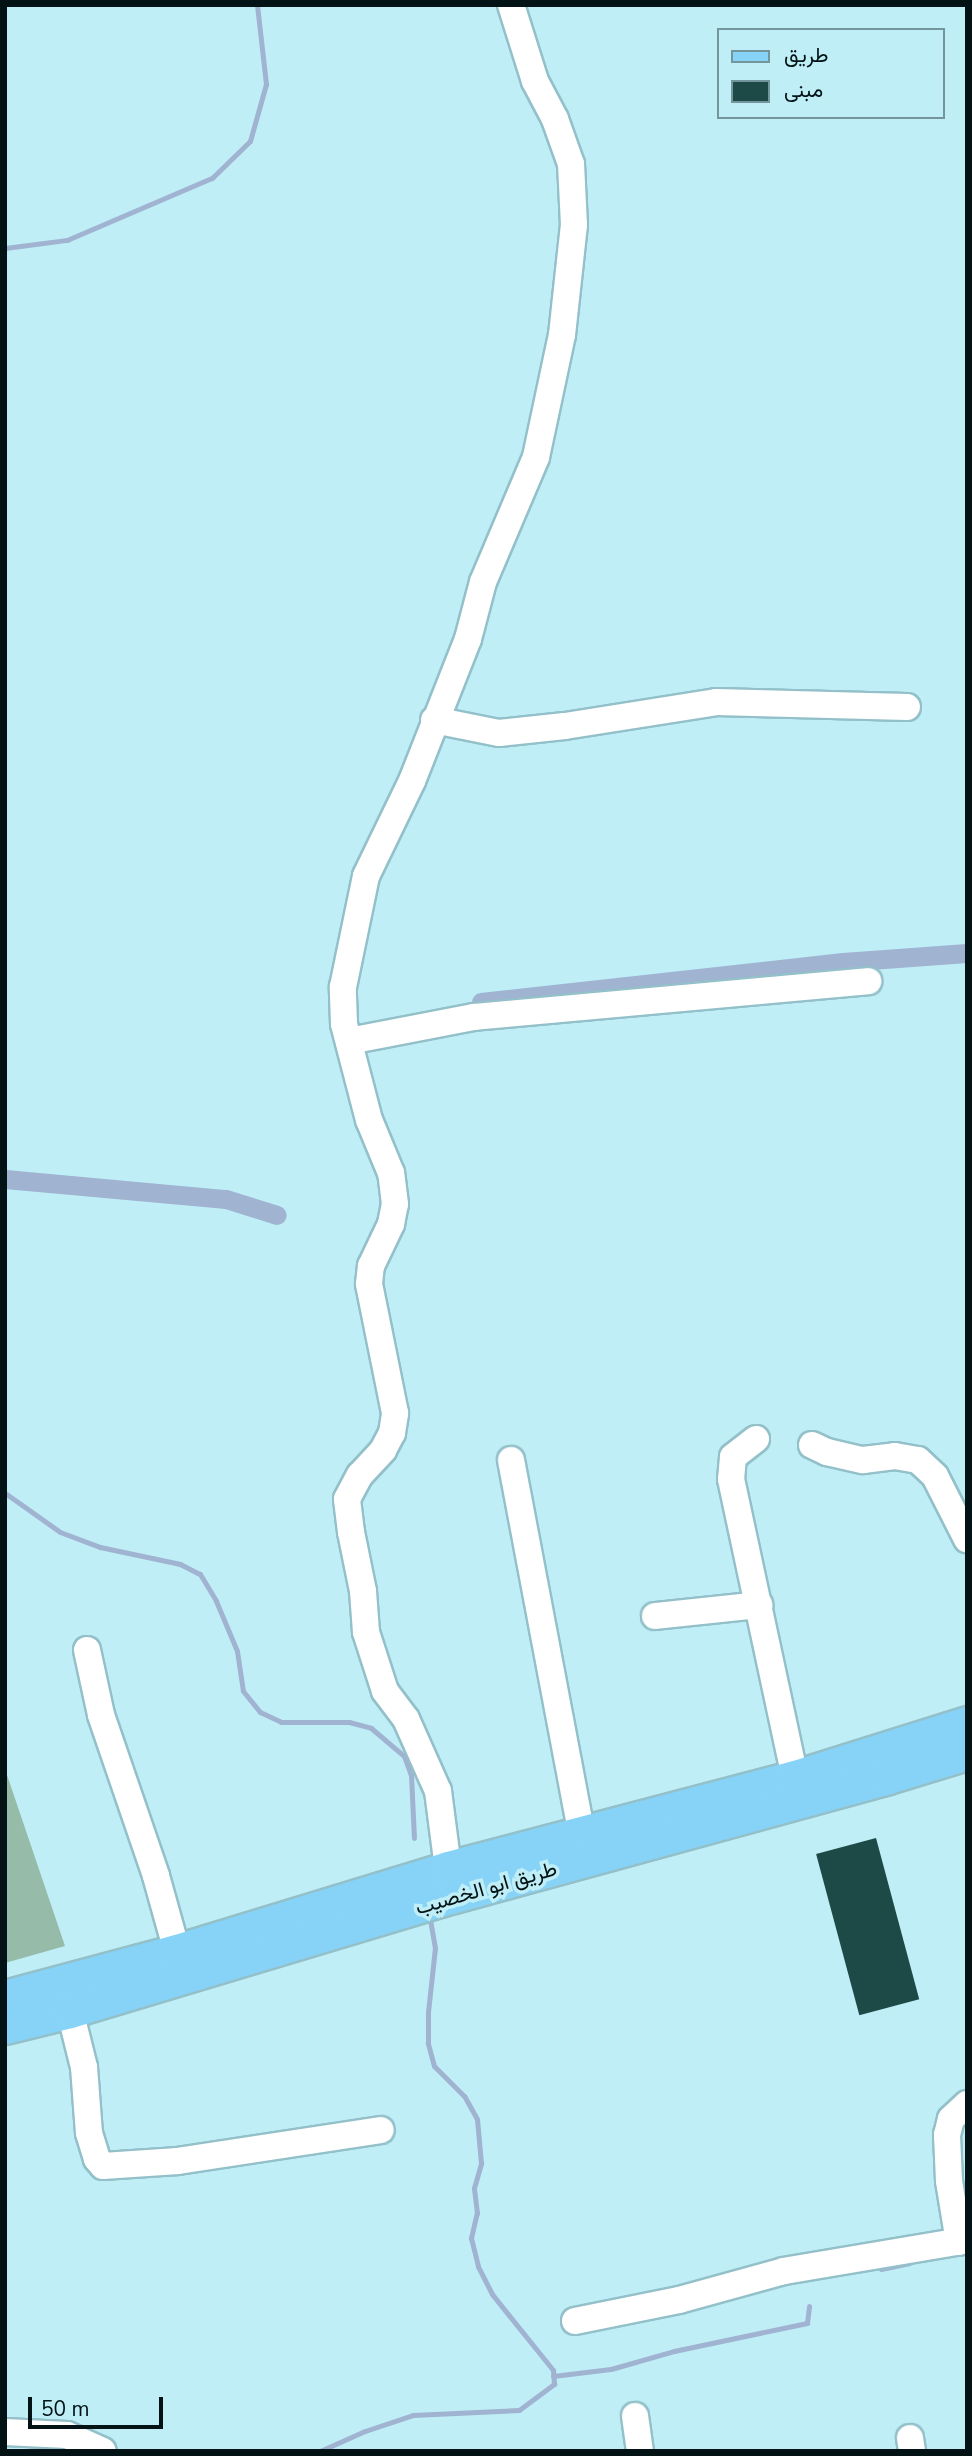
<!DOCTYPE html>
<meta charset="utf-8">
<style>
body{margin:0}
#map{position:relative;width:972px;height:2456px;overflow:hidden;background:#bfeef7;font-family:"Nunito Sans",Vazirmatn,sans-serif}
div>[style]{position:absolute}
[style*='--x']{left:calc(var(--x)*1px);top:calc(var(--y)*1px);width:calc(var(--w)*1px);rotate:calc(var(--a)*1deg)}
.green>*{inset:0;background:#96bba8}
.stream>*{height:5px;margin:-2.5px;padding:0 2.5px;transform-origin:2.5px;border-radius:2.5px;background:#a0b3d1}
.canal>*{height:19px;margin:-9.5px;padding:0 9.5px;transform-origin:9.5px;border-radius:9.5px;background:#a0b3d1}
.building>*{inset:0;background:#1d4a46;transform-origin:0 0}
.roads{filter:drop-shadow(2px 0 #93c0c9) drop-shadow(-2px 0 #93c0c9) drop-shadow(0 2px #93c0c9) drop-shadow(0 -2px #93c0c9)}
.minor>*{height:26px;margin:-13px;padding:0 13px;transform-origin:13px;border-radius:13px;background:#fff}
.major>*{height:33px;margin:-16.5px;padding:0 16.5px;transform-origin:16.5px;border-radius:16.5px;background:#87d3f8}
span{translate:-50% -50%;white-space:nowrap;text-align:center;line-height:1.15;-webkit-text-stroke:7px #bfeef7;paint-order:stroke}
.street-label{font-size:21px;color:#021215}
.frame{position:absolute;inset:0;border:7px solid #021215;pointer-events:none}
.legend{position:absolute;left:717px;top:28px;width:228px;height:91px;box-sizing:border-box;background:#bfeef7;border:2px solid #73969d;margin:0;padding:9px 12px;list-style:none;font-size:21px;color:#021215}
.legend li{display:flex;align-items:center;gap:14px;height:35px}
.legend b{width:35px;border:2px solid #73969d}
.scale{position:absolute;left:28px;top:2397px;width:135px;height:32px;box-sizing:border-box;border:4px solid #021215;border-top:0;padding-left:9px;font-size:21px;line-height:24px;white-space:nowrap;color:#021215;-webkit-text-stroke:5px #bfeef7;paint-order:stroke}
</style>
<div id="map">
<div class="green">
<i style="clip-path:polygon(5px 1769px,65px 1946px,5px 1963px)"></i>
</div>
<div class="stream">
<i style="--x:5;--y:248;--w:63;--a:-7.4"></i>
<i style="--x:67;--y:240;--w:158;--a:-23.2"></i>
<i style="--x:212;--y:178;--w:53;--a:-44.2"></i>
<i style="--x:250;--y:141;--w:59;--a:-74.3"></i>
<i style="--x:266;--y:84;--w:80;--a:-96.5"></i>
<i style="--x:5;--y:1493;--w:67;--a:35.3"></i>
<i style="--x:60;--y:1532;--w:43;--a:20.6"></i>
<i style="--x:100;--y:1547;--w:82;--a:12"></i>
<i style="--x:180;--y:1564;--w:22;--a:27"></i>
<i style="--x:200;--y:1574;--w:31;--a:59"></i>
<i style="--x:216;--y:1601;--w:54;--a:67.2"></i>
<i style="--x:237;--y:1651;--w:40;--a:81.5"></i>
<i style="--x:243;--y:1691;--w:27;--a:51"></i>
<i style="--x:260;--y:1712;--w:23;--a:25"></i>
<i style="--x:281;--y:1722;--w:68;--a:0"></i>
<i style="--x:349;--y:1722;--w:23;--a:15"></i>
<i style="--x:371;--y:1728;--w:43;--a:40.3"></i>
<i style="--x:404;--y:1756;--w:20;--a:70"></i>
<i style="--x:411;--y:1775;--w:63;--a:87.3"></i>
<i style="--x:881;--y:2269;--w:29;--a:-12"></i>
<i style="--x:553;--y:2376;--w:58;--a:-6.9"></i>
<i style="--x:611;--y:2369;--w:66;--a:-15.9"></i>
<i style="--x:674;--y:2351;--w:136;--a:-11.9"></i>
<i style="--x:807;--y:2323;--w:17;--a:-83"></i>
<i style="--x:320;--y:2451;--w:49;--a:-24"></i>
<i style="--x:365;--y:2431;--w:51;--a:-18.4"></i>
<i style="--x:413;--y:2415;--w:106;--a:-2.7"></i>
<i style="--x:519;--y:2410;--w:44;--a:-36.6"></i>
<i style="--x:554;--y:2384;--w:14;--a:-94"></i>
<i style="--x:553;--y:2370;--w:97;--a:-128.8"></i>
<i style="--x:492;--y:2294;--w:31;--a:-117"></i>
<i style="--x:478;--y:2266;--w:29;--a:-104"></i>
<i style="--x:471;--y:2238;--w:26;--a:-77"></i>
<i style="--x:477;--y:2213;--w:25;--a:-97"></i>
<i style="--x:474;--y:2188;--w:26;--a:-74"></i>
<i style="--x:481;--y:2163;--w:44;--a:-95.2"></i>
<i style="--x:477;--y:2119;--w:26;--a:-119"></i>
<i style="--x:464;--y:2096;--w:42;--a:-135"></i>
<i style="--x:434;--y:2066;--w:24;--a:-105"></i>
<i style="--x:428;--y:2043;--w:31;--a:-90"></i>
<i style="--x:428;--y:2012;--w:64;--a:-83.8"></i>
<i style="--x:435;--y:1948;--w:34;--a:-100"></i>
</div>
<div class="canal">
<i style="--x:481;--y:1002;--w:364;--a:-6.3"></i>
<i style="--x:843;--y:962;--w:124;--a:-4.2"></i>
<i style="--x:5;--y:1179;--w:222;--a:5.2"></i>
<i style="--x:226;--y:1199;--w:53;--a:17.4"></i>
</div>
<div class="building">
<i style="left:876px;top:1838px;width:167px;height:62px;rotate:75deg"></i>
</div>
<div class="roads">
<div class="minor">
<i style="--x:434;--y:720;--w:66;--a:11.3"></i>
<i style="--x:499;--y:733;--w:66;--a:-6.1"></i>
<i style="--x:565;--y:726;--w:153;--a:-9"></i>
<i style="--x:716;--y:702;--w:191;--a:1.5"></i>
<i style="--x:349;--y:1041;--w:127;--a:-10.9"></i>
<i style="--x:474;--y:1017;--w:396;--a:-5.2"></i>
<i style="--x:756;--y:1439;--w:29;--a:142"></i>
<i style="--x:733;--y:1457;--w:22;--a:95"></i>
<i style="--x:731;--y:1479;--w:305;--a:77.9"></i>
<i style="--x:812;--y:1445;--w:17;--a:25"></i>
<i style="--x:827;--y:1452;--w:37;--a:13"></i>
<i style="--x:863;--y:1460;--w:32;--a:-7"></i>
<i style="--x:895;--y:1456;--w:23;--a:10"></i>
<i style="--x:918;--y:1460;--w:23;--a:43"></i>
<i style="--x:935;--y:1476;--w:71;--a:63.1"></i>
<i style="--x:511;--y:1460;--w:379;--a:79.3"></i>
<i style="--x:655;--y:1616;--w:105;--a:-6"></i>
<i style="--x:87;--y:1650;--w:66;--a:77.8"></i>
<i style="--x:101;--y:1715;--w:170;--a:71.1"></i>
<i style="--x:156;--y:1876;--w:78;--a:74.4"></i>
<i style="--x:448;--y:1868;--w:78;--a:-97.4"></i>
<i style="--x:438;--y:1791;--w:79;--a:-114"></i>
<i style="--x:406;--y:1719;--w:35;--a:-127"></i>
<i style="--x:385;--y:1691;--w:62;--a:-107.9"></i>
<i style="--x:366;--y:1632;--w:41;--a:-94.2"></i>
<i style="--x:363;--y:1591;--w:60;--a:-101.5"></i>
<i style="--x:351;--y:1532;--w:33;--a:-97"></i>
<i style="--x:347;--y:1499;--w:27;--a:-62"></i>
<i style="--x:360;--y:1475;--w:34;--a:-47"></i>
<i style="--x:383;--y:1450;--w:19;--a:-62"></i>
<i style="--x:392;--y:1433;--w:20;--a:-81"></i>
<i style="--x:395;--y:1413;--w:132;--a:-101.4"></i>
<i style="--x:369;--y:1284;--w:18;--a:-84"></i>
<i style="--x:371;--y:1266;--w:47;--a:-64.5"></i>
<i style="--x:391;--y:1224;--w:20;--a:-79"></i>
<i style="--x:395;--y:1204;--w:31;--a:-97"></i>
<i style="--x:391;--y:1173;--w:57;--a:-112.5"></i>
<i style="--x:369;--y:1120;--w:99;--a:-104.6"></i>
<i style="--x:344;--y:1024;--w:37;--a:-92"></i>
<i style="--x:343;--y:987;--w:113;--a:-78.3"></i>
<i style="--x:366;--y:876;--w:106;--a:-64.2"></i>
<i style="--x:412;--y:781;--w:153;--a:-68.5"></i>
<i style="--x:468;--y:639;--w:59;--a:-75.3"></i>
<i style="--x:483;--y:582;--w:136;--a:-67"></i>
<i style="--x:536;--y:457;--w:125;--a:-78"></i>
<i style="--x:562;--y:335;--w:111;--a:-83.8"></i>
<i style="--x:574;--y:225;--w:61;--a:-92.8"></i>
<i style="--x:571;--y:164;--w:48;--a:-109.6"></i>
<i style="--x:555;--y:119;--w:43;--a:-117.8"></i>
<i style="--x:535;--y:81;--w:80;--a:-107.5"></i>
<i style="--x:70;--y:2011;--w:58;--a:76"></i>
<i style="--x:84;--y:2067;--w:66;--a:85.7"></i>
<i style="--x:89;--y:2133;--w:27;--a:73"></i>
<i style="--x:97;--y:2159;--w:9;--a:49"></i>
<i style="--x:103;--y:2166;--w:75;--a:-3.8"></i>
<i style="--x:178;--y:2161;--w:205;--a:-8.7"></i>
<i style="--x:959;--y:2242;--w:62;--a:-99.3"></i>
<i style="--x:949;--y:2181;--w:46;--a:-92.5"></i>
<i style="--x:947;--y:2135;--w:16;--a:-76"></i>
<i style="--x:951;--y:2119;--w:22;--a:-43"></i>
<i style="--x:575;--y:2321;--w:106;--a:-11.4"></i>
<i style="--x:679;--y:2300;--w:109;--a:-15.4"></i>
<i style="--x:784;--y:2271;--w:186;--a:-9.6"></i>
<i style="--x:635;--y:2416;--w:35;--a:82"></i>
<i style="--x:5;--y:2432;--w:62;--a:2.8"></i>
<i style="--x:67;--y:2435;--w:39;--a:24"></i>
<i style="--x:910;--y:2438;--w:13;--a:81"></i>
</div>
<div class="major">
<i style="--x:5;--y:1997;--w:178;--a:-15"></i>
<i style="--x:177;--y:1951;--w:283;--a:-17"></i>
<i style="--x:448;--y:1868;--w:359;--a:-14.7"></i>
<i style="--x:795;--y:1777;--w:180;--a:-17.4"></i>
<i style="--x:5;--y:2027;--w:67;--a:-13.8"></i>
<i style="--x:70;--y:2011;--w:401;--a:-16.7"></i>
<i style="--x:454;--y:1896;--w:447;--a:-15.3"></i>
<i style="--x:885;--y:1778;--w:86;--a:-17"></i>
</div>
</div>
<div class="street-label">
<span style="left:486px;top:1888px;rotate:-16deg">طريق ابو الخصيب</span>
</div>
<div class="frame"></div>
<ul class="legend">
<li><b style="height:9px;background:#87d3f8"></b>طريق</li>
<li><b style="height:19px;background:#1d4a46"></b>مبنى</li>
</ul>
<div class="scale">50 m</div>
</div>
